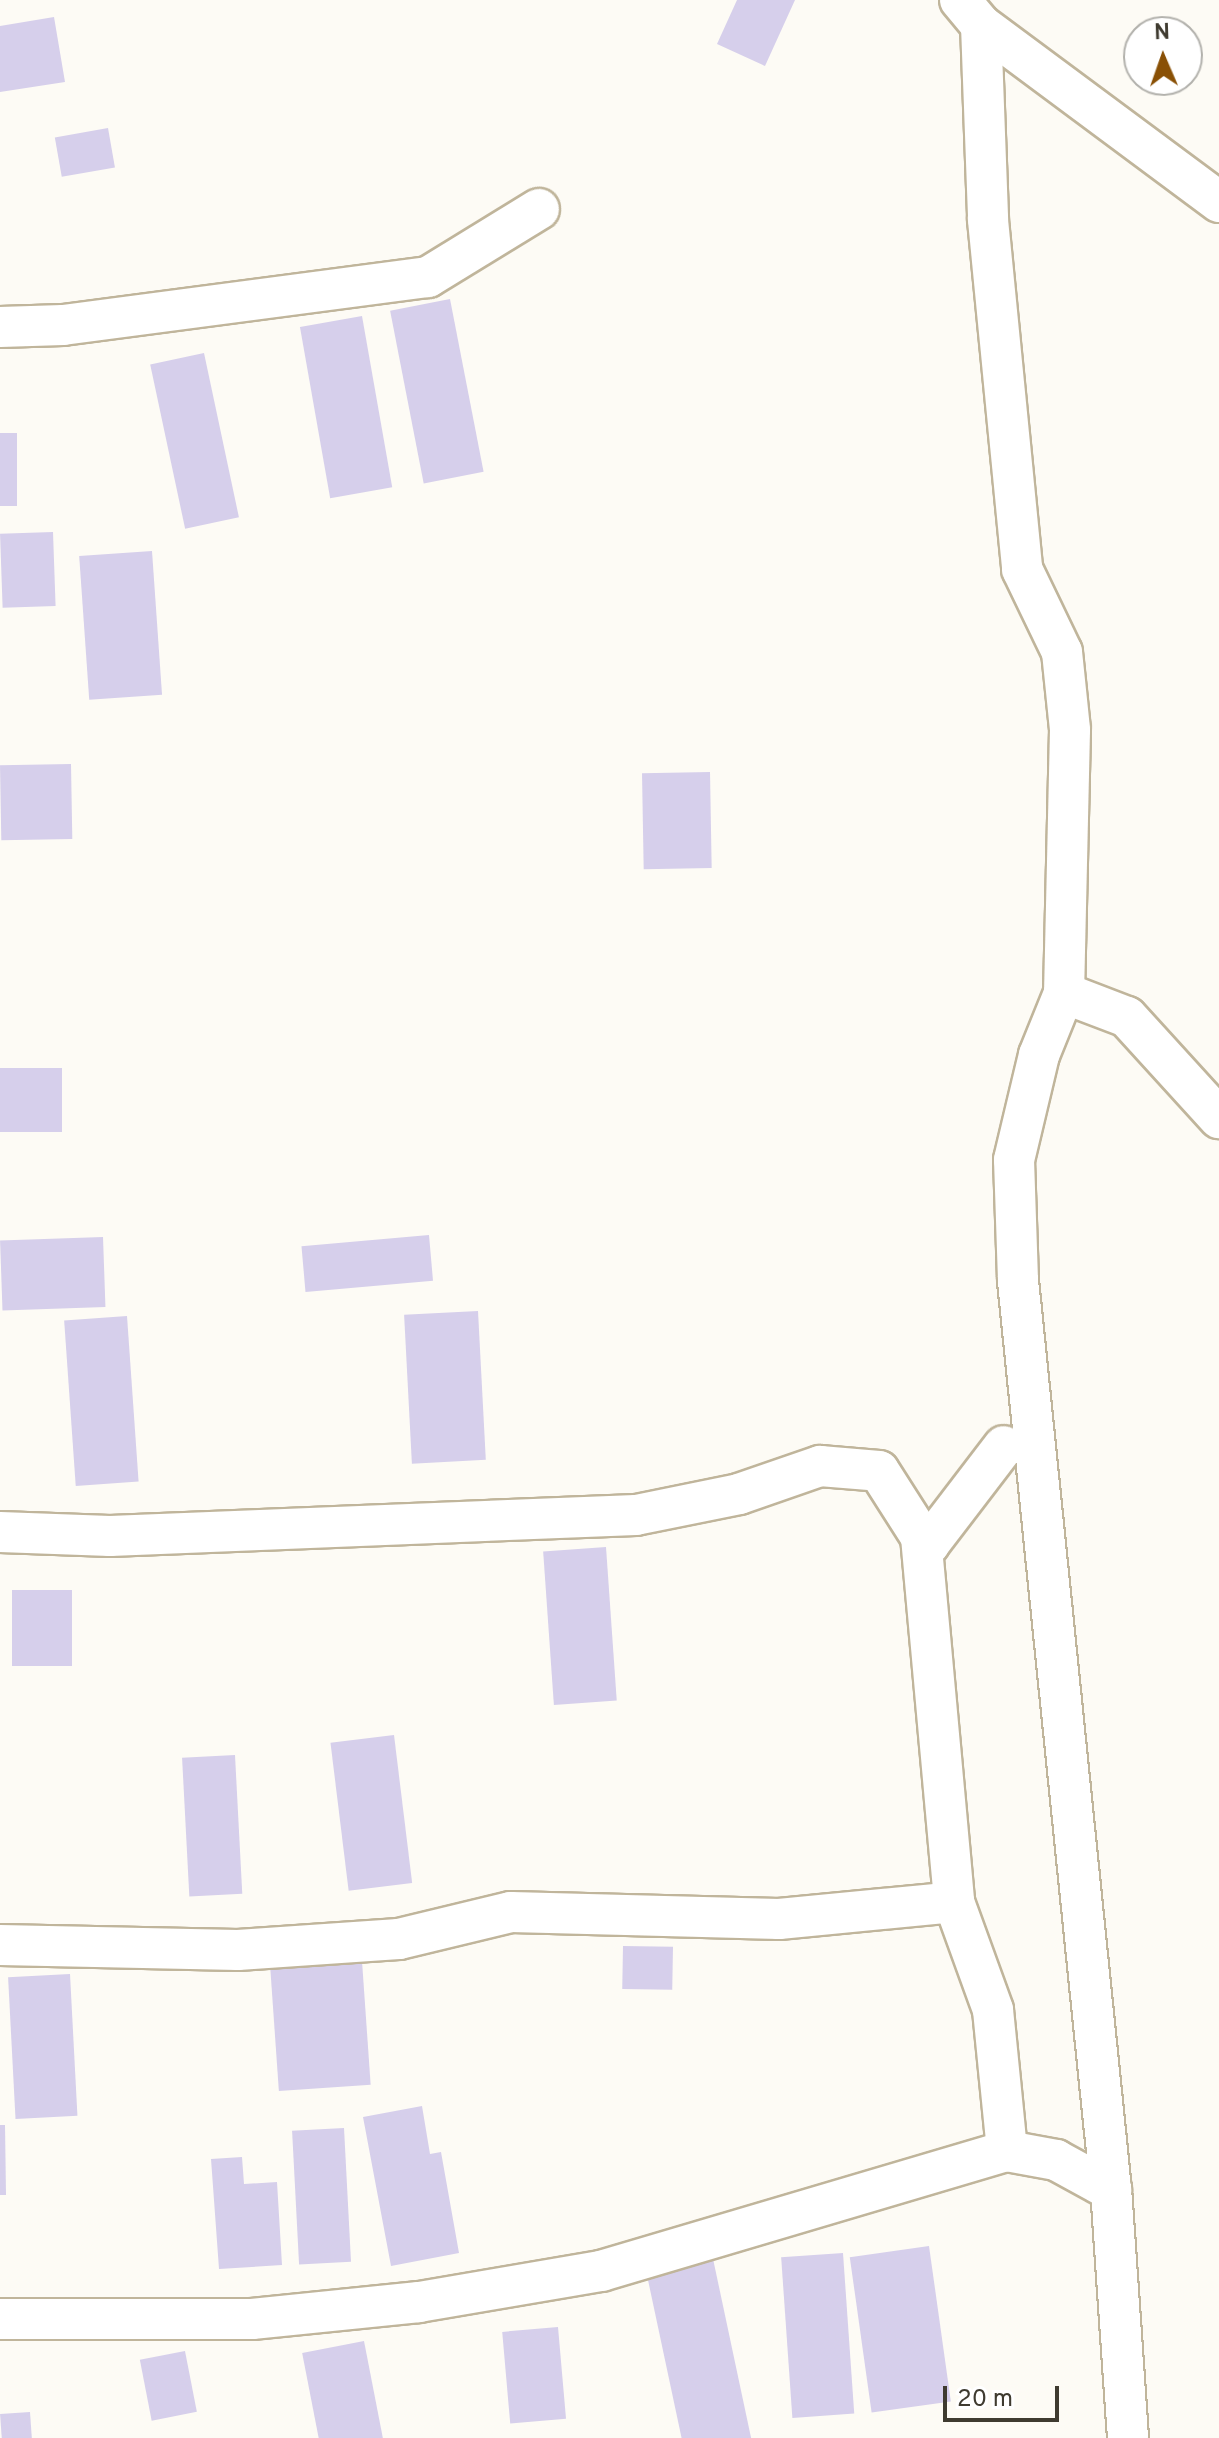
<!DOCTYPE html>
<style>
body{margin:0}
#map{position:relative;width:1219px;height:2438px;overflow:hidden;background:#fdfbf5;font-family:Overpass,sans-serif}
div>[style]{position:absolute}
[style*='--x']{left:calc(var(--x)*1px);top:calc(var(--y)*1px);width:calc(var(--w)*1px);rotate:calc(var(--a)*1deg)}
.building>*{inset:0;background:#d6cfeb;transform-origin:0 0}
.roads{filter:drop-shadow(2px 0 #c0b59b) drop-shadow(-2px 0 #c0b59b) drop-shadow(0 2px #c0b59b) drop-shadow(0 -2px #c0b59b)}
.minor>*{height:40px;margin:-20px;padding:0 20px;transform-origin:20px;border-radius:20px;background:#fff}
span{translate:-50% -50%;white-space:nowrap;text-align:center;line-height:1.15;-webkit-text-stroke:7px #fff;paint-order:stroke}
.north{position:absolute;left:1123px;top:16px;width:80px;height:80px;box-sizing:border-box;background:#fff;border:2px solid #b2b1ac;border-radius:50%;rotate:358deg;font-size:22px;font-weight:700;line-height:32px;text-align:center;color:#3f3b30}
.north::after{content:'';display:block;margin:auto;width:28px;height:36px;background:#895005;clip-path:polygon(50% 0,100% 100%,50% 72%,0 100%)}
.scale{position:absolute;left:943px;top:2386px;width:116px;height:36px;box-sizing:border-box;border:4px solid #3f3b30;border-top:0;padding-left:10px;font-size:24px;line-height:28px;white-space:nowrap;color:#3f3b30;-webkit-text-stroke:6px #fff;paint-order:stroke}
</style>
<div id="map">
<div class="building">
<i style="clip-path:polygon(737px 0,795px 0,765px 66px,717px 44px)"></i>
<i style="clip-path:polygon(54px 17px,65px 82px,0 92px,0 26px)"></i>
<i style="left:108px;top:128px;width:40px;height:54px;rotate:80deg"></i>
<i style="left:450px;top:299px;width:176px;height:61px;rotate:79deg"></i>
<i style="left:362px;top:316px;width:174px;height:63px;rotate:80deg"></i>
<i style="left:204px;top:353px;width:168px;height:55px;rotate:78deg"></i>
<i style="left:0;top:433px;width:17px;height:73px"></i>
<i style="left:53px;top:532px;width:74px;height:53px;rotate:88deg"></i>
<i style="left:152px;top:551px;width:144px;height:73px;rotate:86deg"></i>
<i style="left:71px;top:764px;width:75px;height:71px;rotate:89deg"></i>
<i style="left:710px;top:772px;width:96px;height:68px;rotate:89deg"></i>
<i style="left:0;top:1068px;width:62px;height:64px"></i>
<i style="left:429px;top:1235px;width:46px;height:128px;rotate:85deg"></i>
<i style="left:103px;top:1237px;width:70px;height:103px;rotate:88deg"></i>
<i style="left:478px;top:1311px;width:149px;height:74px;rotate:87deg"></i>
<i style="left:127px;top:1316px;width:166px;height:63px;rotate:86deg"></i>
<i style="left:606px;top:1547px;width:154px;height:63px;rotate:86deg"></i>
<i style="left:72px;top:1590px;width:76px;height:60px;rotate:90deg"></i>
<i style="left:394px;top:1735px;width:149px;height:64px;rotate:83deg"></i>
<i style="left:235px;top:1755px;width:139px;height:53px;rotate:87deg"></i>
<i style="left:623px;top:1946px;width:50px;height:43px;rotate:1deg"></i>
<i style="left:362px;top:1961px;width:124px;height:92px;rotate:86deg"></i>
<i style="left:70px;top:1974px;width:142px;height:62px;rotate:87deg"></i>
<i style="clip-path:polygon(422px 2106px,430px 2154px,441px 2152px,459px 2253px,391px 2266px,363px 2117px)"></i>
<i style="clip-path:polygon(0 2125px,5px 2125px,6px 2195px,0 2195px)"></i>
<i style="left:344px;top:2128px;width:134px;height:52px;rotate:87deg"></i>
<i style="clip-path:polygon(242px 2157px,244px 2184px,277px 2182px,282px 2265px,219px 2269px,211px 2159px)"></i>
<i style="left:929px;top:2246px;width:157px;height:80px;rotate:82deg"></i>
<i style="left:843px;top:2253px;width:161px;height:62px;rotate:86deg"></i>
<i style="left:712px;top:2254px;width:188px;height:68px;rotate:78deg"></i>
<i style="left:558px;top:2327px;width:92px;height:56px;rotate:85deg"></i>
<i style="left:364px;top:2341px;width:99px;height:63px;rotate:79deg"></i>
<i style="left:185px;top:2351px;width:62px;height:46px;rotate:79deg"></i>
<i style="left:30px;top:2412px;width:26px;height:30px;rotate:86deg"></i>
</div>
<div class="roads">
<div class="minor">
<i style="--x:960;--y:0;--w:33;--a:50"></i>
<i style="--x:981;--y:25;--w:297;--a:36.6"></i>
<i style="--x:981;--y:25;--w:195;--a:87.9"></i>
<i style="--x:988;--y:220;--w:351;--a:84.4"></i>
<i style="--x:1022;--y:569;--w:92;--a:64.3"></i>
<i style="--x:1062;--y:652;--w:78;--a:84.1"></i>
<i style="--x:1070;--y:730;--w:263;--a:91.3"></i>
<i style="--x:0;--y:327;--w:63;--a:-1.8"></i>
<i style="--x:63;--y:325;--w:368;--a:-7.5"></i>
<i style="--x:428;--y:277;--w:130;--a:-31.5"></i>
<i style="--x:0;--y:1532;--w:110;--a:2.1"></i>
<i style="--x:110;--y:1536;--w:526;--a:-2.29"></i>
<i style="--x:636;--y:1515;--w:105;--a:-11.5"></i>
<i style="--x:739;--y:1494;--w:86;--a:-19.1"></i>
<i style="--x:820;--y:1466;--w:59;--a:4.8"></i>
<i style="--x:879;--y:1471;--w:78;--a:57.5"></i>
<i style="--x:921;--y:1537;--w:366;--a:84.8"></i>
<i style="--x:954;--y:1902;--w:115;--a:70.1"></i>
<i style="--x:993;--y:2010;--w:142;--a:84.3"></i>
<i style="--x:921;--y:1537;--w:11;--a:41"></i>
<i style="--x:929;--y:1544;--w:123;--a:-52.6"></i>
<i style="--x:0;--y:1945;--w:238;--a:1.2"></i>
<i style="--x:238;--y:1950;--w:161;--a:-3.9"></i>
<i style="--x:399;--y:1939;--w:115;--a:-13.6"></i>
<i style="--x:511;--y:1912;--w:268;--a:1.5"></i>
<i style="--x:779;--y:1919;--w:176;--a:-5.5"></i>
<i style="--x:0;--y:2319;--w:252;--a:0"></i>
<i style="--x:252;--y:2319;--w:168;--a:-5.8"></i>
<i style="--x:419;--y:2302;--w:185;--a:-9.7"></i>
<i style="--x:601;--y:2271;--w:423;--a:-16.5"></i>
<i style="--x:1007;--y:2151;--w:50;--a:10.4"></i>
<i style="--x:1056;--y:2160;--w:63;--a:28.6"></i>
<i style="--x:1128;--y:2438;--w:249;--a:-93.9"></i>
<i style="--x:1111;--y:2190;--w:915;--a:-95.84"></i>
<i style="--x:1018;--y:1280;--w:120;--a:-91.9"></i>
<i style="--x:1014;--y:1160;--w:108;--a:-76.6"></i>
<i style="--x:1039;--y:1055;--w:67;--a:-68"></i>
<i style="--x:1064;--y:993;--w:67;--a:20.9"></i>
<i style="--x:1127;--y:1017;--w:137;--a:47.7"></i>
</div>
</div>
<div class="north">N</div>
<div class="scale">20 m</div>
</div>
